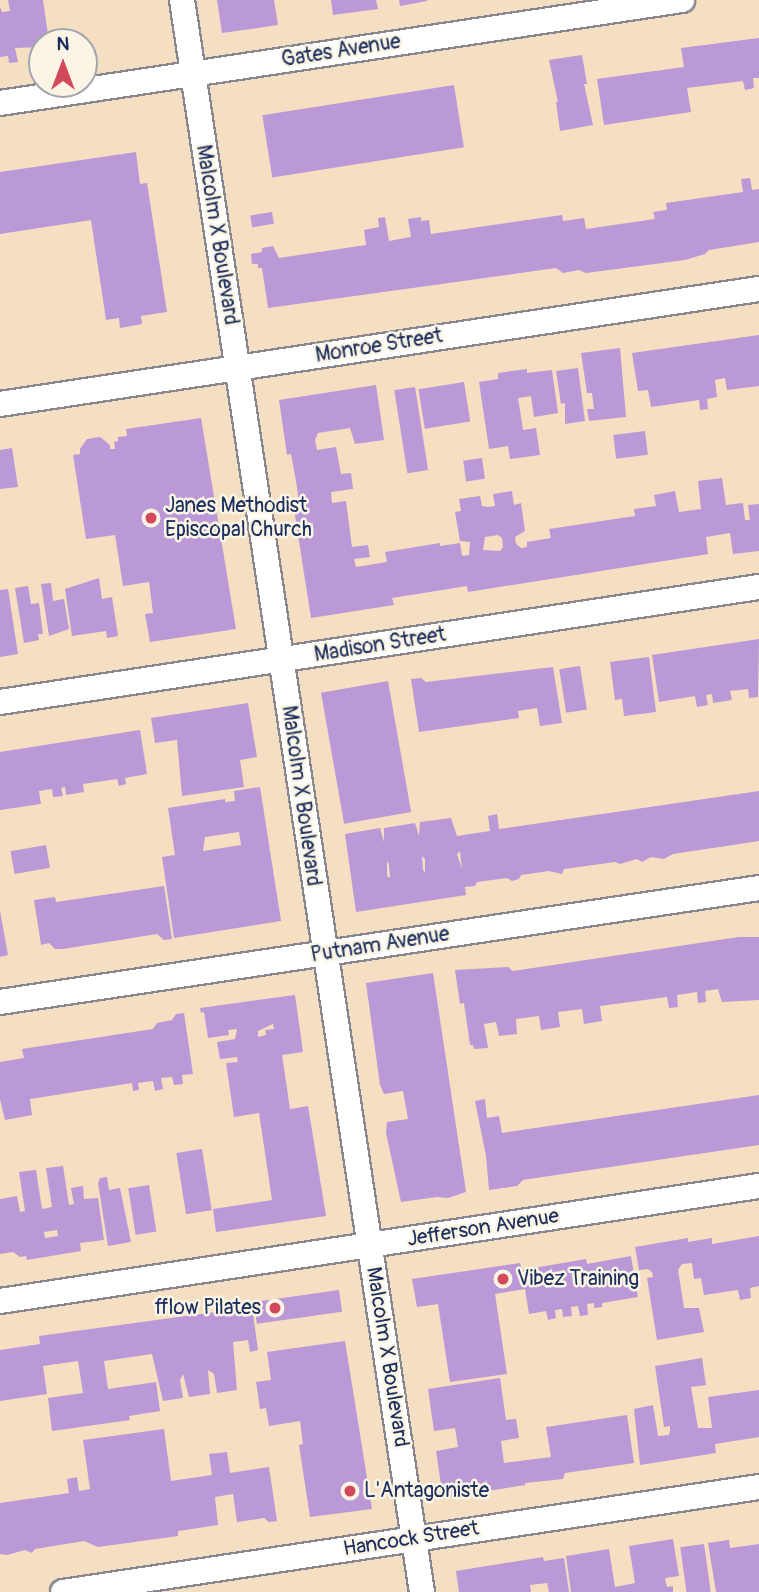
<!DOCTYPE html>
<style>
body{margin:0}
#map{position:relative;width:759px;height:1592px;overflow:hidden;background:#f4dfc3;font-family:Pangolin,sans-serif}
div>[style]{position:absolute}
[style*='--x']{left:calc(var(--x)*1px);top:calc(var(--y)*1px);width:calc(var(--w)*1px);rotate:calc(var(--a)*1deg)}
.building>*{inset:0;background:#bb98d6;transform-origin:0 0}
.roads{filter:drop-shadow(2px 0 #888790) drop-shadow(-2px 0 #888790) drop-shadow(0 2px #888790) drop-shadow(0 -2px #888790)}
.minor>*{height:24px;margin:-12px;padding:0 12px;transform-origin:12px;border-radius:12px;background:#fff}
.dots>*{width:19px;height:19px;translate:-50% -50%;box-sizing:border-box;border:4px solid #fcf5e5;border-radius:50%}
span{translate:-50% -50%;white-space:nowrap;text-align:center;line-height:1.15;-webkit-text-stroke:5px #fcf5e5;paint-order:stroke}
.street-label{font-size:21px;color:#1b2f5e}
.poi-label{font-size:21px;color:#1b2f5e}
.left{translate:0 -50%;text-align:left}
.right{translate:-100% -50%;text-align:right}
.north{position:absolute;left:28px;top:28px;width:70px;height:70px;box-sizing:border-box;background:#fcf5e5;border:2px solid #a2a6af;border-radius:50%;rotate:0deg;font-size:19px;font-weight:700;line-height:28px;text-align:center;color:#1b2f5e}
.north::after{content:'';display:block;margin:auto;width:24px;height:32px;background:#d1495b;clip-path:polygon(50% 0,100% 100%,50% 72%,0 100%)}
</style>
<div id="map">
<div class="building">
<i style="clip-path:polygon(8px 0,43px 0,49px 42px,42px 42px,42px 47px,15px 48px,18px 62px,9px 63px,8px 56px,0 57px,0 7px,2px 12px,10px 11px)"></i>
<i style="clip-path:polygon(217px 0,274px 0,278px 25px,222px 33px)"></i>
<i style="clip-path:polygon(331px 0,376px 0,378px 9px,333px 15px)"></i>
<i style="clip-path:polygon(399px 0,427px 0,427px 1px,400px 6px)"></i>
<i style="clip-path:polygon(759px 38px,759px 78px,753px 78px,754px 88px,745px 90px,743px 81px,687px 88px,691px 112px,604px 125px,597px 79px,684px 67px,681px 48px)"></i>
<i style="clip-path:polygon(582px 55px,587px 84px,584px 84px,593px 125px,560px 131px,556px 102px,558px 102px,549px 60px)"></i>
<i style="left:454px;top:85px;width:63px;height:194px;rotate:81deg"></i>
<i style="clip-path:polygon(136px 152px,140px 184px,147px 183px,167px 312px,141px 316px,142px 324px,120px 328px,119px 318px,106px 320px,91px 220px,0 234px,0 172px)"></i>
<i style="clip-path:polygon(750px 178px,752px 190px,759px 189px,759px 242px,709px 250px,705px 254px,685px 260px,586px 273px,579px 270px,563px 273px,556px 268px,268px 308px,262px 268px,258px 268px,258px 264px,252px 264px,251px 254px,262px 252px,262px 248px,273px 246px,279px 258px,366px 245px,364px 230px,379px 227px,378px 218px,385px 217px,389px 241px,411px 237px,408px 219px,421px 217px,421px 221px,429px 220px,431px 234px,562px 215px,563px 221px,584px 218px,586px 229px,655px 219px,653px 212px,667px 210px,666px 203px,743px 192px,741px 179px)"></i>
<i style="left:272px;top:212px;width:12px;height:22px;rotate:81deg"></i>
<i style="clip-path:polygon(759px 335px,759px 386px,727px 390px,725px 378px,715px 380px,717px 397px,707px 399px,708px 409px,700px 410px,699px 400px,651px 407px,648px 390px,638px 391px,632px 353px)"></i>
<i style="clip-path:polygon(620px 348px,626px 417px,589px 421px,587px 409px,594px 409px,592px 393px,587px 393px,581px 353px)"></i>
<i style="clip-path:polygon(578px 368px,585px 421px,565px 424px,565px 403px,561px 404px,556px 371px)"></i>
<i style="clip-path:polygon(527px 369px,527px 373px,552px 370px,558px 413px,534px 417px,531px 396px,518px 398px,523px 430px,536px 428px,540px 455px,510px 459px,508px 446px,489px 449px,479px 382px,498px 379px,498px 373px)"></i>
<i style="left:464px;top:382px;width:40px;height:46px;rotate:81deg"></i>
<i style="clip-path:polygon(evenodd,376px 385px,384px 440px,355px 444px,350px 428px,318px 433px,315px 440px,317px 450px,336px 447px,341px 474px,351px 473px,353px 489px,331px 492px,332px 503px,346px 501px,352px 547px,368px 545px,370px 557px,354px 559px,356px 567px,387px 562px,385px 552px,440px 543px,440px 546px,460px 543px,462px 556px,469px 555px,470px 542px,460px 541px,455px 512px,461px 511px,459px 499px,480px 496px,482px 506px,488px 507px,495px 506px,493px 494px,512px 491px,514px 505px,521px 503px,525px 531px,515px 537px,516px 544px,521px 548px,527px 547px,527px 542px,551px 538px,549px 529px,635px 516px,634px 509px,656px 506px,654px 495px,675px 491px,679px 512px,701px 509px,698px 481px,722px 478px,726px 505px,743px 503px,745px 520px,750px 520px,748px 505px,759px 504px,759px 551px,733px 554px,730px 533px,706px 537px,708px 554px,468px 592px,467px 586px,392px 598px,394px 605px,311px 618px,294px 509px,300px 508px,296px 481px,291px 454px,287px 455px,279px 400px,376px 385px,498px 535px,502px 538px,503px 547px,500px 551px,483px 550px,485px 537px,498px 535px)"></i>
<i style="left:415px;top:387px;width:84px;height:21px;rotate:81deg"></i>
<i style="clip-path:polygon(201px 418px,236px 629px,150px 642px,145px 614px,153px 613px,149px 582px,123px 586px,115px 535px,86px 539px,73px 455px,80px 454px,80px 449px,87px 439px,100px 437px,110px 445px,110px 449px,115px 449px,114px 442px,118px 441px,118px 437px,127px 436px,126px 429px)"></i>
<i style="left:645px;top:431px;width:24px;height:32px;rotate:83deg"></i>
<i style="clip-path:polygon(12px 448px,18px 487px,0 489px,0 450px)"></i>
<i style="left:482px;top:458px;width:21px;height:19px;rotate:82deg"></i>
<i style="clip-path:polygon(99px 578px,102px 599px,112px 597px,118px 636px,107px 638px,106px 631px,72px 636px,65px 589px)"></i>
<i style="clip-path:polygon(51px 583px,53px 601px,64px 599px,69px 629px,49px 636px,41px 584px)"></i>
<i style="clip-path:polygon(28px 586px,31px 604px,39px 603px,43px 634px,38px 634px,39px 640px,24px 643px,15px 588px)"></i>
<i style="clip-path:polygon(8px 589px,18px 654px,0 657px,0 590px)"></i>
<i style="clip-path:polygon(759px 639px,758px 697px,749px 698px,748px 689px,730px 691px,732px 700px,713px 703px,712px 694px,706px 695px,708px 705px,697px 707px,695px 696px,659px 702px,652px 655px)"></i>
<i style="clip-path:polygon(649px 657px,656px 712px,624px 716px,622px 699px,615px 700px,610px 662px)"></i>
<i style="left:580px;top:666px;width:44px;height:21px;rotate:81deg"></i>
<i style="clip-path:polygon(553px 667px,562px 723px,540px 726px,537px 708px,518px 711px,519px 718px,419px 732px,411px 679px,421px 678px,426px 682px)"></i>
<i style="left:388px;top:681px;width:133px;height:68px;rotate:80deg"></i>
<i style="clip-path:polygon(248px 703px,257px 757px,240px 760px,244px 787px,182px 796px,177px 740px,155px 743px,151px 718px)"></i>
<i style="clip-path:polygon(140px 730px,147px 774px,125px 778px,126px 784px,119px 786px,117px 779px,83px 784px,84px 792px,66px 795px,65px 787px,61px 788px,63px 796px,53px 797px,52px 789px,39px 791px,41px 804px,0 810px,0 752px)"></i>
<i style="clip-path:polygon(evenodd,260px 787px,281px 921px,174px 938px,162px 857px,175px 855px,168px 808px,225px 799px,225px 802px,235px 801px,234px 791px,260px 787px,239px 832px,241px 845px,203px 851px,205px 837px,239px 832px)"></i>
<i style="clip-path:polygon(evenodd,759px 791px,759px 841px,673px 854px,664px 859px,651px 857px,642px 862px,637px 859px,620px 864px,615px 862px,564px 869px,562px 874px,549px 871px,521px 875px,519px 879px,512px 881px,507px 878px,477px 882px,475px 886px,465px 887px,466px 895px,356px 912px,345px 834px,380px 828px,384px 842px,384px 828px,415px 823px,419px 836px,420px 822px,451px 818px,457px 836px,490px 831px,488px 816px,497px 814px,499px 829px,759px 791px,460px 851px,462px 869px,457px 854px,460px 851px,759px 791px,422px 856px,425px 859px,425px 873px,423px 870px,422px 856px,759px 791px,387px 861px,389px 864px,390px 878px,387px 876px,387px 861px)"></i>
<i style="left:46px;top:845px;width:23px;height:36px;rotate:80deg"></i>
<i style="clip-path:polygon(164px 886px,172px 939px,164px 940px,157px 934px,63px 949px,55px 949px,49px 943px,41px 945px,34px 900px,55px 897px,56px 902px)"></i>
<i style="clip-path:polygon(0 911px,8px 955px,0 957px)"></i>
<i style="clip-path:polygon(739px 937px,759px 937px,759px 1000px,722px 1002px,718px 989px,705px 991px,706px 1002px,698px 1003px,697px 992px,677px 995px,678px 1007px,669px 1008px,667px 997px,600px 1006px,602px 1021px,584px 1024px,582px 1009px,558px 1012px,560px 1027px,541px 1030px,539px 1016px,516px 1019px,517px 1034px,499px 1036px,496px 1022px,484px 1024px,488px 1048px,474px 1049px,473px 1045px,470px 1045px,464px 1003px,460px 1004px,455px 970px,508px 967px,513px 971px)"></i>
<i style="clip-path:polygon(433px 973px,466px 1192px,448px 1198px,437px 1197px,401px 1202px,386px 1133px,387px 1122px,408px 1119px,403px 1091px,384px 1094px,380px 1085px,366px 983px)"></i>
<i style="clip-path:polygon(evenodd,295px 995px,303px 1052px,282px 1055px,290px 1109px,308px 1106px,326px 1216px,216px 1232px,213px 1209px,272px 1200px,259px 1113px,234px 1117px,226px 1063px,238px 1062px,237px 1057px,220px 1059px,217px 1042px,235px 1039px,237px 1029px,228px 1030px,229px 1035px,208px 1038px,204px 1012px,201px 1013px,200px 1008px,295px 995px,273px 1024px,274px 1029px,265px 1030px,266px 1035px,258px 1037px,258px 1031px,273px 1024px)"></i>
<i style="clip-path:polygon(184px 1013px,193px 1074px,182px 1075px,183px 1084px,174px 1085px,172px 1077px,161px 1078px,163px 1089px,155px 1091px,153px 1081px,138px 1083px,139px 1090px,133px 1091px,132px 1083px,30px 1099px,32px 1115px,5px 1120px,0 1099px,0 1062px,24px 1058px,22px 1049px,153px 1029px,157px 1023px,172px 1020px,176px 1014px)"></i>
<i style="clip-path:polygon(759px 1095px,759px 1145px,529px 1179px,523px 1180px,517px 1186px,489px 1190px,486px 1156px,475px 1101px,485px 1099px,487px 1118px,499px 1116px,502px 1133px)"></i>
<i style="left:202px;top:1149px;width:62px;height:26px;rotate:81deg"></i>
<i style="clip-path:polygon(evenodd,63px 1166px,69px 1205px,74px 1204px,71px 1188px,83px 1186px,84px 1199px,98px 1198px,104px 1240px,80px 1243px,81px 1251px,27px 1260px,26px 1256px,20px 1257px,13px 1252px,0 1254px,0 1199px,17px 1196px,20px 1212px,25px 1211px,19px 1172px,36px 1170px,42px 1209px,52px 1207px,46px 1168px,63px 1166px,57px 1230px,58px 1236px,45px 1238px,44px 1232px,57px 1230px)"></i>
<i style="clip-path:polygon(107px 1177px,109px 1190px,120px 1188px,131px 1242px,108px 1246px,98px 1183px,100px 1178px)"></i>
<i style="left:149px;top:1185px;width:47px;height:21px;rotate:81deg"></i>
<i style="clip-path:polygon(759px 1236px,759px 1286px,750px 1288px,751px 1298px,740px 1300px,738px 1290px,704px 1295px,701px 1278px,694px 1279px,692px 1263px,682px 1264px,678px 1270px,684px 1308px,699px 1308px,704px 1332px,657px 1340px,647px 1278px,653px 1277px,652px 1272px,648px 1269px,639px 1270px,635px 1247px,688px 1238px,688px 1242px,712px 1238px,712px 1244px)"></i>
<i style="clip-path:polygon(631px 1256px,638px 1297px,602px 1303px,602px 1307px,594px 1308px,594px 1303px,587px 1304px,588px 1315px,580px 1316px,578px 1306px,571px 1307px,572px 1316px,563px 1317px,562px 1309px,555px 1310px,556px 1318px,548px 1320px,546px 1311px,529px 1314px,525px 1289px,495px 1294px,507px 1374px,450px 1382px,438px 1304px,417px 1307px,412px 1279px,520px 1263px,522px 1270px,586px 1259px,587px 1264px)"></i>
<i style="left:339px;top:1290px;width:22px;height:86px;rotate:82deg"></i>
<i style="clip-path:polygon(252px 1307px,258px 1350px,250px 1352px,248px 1340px,233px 1342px,237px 1390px,217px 1393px,214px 1374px,208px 1370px,210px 1394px,189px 1397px,183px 1374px,180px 1380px,183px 1398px,163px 1401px,152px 1354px,104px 1361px,108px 1389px,156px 1382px,160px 1411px,129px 1416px,130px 1420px,52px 1431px,48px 1398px,83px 1393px,78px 1361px,43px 1366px,47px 1394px,0 1401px,0 1350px,40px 1344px,39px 1336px)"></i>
<i style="clip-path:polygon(345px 1341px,372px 1509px,310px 1517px,299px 1445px,303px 1444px,300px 1421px,269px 1426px,266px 1408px,260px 1409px,256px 1382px,271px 1380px,267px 1352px)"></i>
<i style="clip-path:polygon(702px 1358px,706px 1385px,691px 1387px,698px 1428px,712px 1428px,708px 1397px,759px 1390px,759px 1437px,715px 1444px,716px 1453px,640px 1465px,634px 1409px,653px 1405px,658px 1436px,669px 1435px,670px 1431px,670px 1426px,664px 1427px,655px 1366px)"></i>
<i style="clip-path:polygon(500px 1378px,506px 1420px,516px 1419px,519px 1438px,501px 1441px,504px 1463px,551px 1457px,546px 1427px,627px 1415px,634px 1463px,565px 1473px,563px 1479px,525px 1483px,525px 1485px,481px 1492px,476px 1497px,468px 1494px,443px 1498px,436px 1451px,458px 1447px,455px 1428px,434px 1431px,428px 1389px)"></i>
<i style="clip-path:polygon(164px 1429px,171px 1481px,212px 1475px,209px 1454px,227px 1452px,230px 1473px,269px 1467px,277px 1521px,269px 1522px,264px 1518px,237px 1522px,233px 1494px,215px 1497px,218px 1525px,178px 1531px,178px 1536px,98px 1547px,84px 1541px,35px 1549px,32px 1553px,25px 1550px,7px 1555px,0 1554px,0 1503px,69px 1493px,67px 1479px,77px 1477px,79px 1491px,90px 1489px,83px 1440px)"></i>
<i style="clip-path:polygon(673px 1539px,679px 1576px,665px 1578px,667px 1587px,673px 1586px,673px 1592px,571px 1592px,566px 1556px,609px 1549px,615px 1587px,635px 1583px,629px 1546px)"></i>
<i style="clip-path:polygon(729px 1540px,730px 1548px,759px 1544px,759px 1592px,716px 1592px,708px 1543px)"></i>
<i style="left:704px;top:1544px;width:49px;height:24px;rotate:82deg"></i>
<i style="clip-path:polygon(543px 1557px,544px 1561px,564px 1558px,569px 1592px,549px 1592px,547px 1583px,530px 1585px,531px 1592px,459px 1592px,456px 1571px)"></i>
</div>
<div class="roads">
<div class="minor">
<i style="--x:182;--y:0;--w:1610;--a:81.43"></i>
<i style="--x:0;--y:103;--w:690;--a:-8.59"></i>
<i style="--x:0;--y:404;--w:768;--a:-8.62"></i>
<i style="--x:0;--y:702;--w:768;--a:-8.62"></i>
<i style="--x:0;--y:1002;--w:768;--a:-8.54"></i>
<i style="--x:0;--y:1301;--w:768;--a:-8.62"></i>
<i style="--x:63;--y:1592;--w:704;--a:-8.58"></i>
</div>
</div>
<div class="dots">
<i style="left:151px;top:518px;background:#d1495b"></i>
<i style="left:503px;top:1279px;background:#d1495b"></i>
<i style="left:275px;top:1308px;background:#d1495b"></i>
<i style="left:350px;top:1491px;background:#d1495b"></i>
</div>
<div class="street-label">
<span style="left:341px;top:51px;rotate:-9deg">Gates Avenue</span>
<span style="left:217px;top:235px;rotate:81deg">Malcolm X Boulevard</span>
<span style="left:379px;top:346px;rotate:-9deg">Monroe Street</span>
<span style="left:380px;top:645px;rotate:-9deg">Madison Street</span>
<span style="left:301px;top:796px;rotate:82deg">Malcolm X Boulevard</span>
<span style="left:380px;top:945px;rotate:-9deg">Putnam Avenue</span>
<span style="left:483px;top:1228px;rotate:-9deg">Jefferson Avenue</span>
<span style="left:387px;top:1357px;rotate:81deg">Malcolm X Boulevard</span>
<span style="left:411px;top:1539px;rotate:-9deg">Hancock Street</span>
</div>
<div class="poi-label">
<span class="left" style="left:165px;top:518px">Janes Methodist<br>Episcopal Church</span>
<span class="left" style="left:517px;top:1279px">Vibez Training</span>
<span class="right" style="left:261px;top:1308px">fflow Pilates</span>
<span class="left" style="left:364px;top:1491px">L'Antagoniste</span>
</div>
<div class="north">N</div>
</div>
